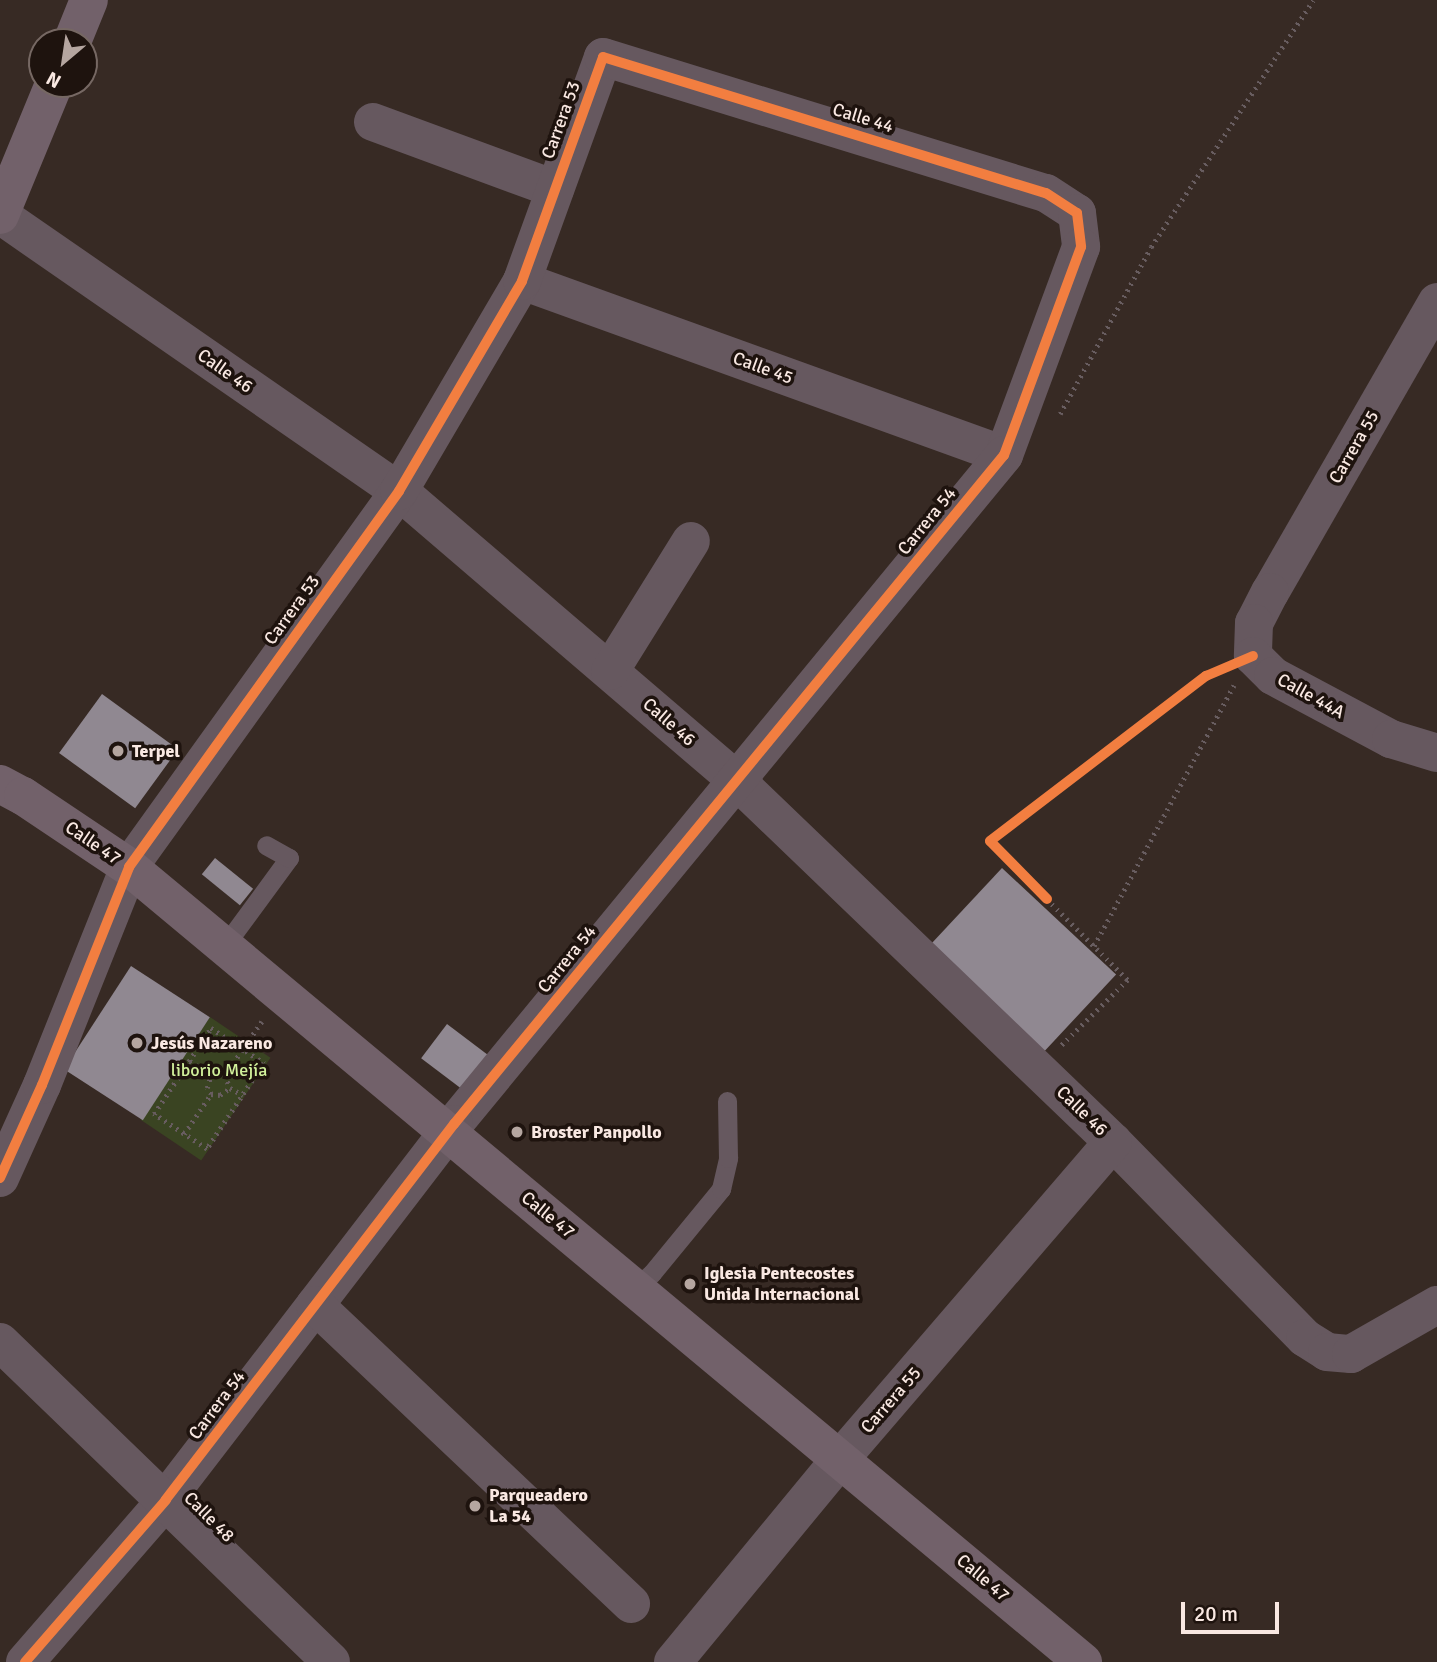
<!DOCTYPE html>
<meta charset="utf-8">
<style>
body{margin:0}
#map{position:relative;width:1437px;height:1662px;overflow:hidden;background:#372a24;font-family:Signika,sans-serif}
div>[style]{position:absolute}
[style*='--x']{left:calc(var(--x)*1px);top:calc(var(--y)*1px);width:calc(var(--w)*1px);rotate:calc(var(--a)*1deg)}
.green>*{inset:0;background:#3a4422;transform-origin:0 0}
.building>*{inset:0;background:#908891;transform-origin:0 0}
.path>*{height:4.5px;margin-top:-2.25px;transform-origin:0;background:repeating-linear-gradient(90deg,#685d60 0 2px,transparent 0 7px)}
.lane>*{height:19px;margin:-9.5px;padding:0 9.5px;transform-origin:9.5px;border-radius:9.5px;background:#66585f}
.street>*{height:38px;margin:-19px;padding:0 19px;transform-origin:19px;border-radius:19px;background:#66585f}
.secondary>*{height:38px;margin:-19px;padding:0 19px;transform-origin:19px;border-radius:19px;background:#72616a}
.cycleway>*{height:10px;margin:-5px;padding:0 5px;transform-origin:5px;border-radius:5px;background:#f27e40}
.dots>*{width:19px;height:19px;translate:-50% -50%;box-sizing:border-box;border:4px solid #1e130e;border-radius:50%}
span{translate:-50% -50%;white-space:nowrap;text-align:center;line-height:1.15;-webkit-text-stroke:7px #1e130e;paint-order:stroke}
.street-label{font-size:18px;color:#f9e8e2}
.poi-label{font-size:18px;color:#f9e8e2;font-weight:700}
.left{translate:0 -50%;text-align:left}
.park-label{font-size:18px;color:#d1f09b}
.north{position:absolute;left:28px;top:28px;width:70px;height:70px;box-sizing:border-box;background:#1e130e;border:2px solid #766863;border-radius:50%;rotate:209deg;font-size:19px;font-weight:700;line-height:28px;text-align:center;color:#f9e8e2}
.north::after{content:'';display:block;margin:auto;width:24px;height:32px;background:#b5a6a0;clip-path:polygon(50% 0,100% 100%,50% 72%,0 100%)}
.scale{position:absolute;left:1181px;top:1602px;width:98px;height:32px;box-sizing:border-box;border:4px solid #f9e8e2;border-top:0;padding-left:9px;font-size:21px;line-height:24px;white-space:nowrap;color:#f9e8e2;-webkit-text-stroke:5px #1e130e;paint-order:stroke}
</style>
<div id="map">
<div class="green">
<i style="left:210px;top:1017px;width:73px;height:124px;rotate:34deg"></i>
</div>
<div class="building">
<i style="left:102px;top:694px;width:94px;height:73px;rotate:36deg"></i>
<i style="left:215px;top:858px;width:49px;height:21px;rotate:39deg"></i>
<i style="left:1002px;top:868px;width:156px;height:115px;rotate:43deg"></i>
<i style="left:131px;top:966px;width:94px;height:123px;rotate:33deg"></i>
<i style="left:447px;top:1024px;width:53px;height:43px;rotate:37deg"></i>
</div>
<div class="path">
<i style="--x:1060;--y:414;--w:190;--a:-61.4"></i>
<i style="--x:1151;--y:247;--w:295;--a:-56.7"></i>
<i style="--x:1047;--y:899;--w:115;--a:45"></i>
<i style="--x:1128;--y:980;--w:94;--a:135.4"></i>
<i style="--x:1094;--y:946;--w:296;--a:-61.8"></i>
<i style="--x:211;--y:1028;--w:64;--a:33.4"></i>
<i style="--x:264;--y:1063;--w:103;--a:123.5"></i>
<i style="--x:207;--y:1149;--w:64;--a:-146.6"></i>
<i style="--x:154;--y:1114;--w:103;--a:-56.5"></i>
<i style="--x:190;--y:1061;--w:25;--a:34"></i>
<i style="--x:211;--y:1075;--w:14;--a:0"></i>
<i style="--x:225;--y:1075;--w:14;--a:69"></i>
<i style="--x:230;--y:1088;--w:15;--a:28"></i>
<i style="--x:225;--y:1075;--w:65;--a:-55.6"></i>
<i style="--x:211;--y:1094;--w:9;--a:6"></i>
<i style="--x:220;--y:1095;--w:12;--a:-35"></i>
<i style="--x:184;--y:1134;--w:48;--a:-56"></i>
<i style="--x:211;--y:1094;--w:7;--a:-124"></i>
<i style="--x:207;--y:1088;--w:14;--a:-73"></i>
</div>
<div class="lane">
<i style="--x:225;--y:945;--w:108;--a:-53.7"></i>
<i style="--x:289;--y:858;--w:26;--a:-151"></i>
<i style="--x:636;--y:1287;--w:21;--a:-41"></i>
<i style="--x:652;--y:1273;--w:109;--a:-50.6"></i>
<i style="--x:721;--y:1189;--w:32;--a:-77"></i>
<i style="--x:728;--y:1158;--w:57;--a:-91"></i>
</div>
<div class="street">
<i style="--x:373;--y:122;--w:194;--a:20.2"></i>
<i style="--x:0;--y:215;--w:485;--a:34.7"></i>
<i style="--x:399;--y:491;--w:444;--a:40.6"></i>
<i style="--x:736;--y:780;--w:523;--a:43.84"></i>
<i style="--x:1113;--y:1142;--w:274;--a:45.6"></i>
<i style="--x:1305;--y:1338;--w:26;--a:32"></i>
<i style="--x:1327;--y:1352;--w:24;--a:5"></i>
<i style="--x:1351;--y:1354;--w:99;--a:-29.7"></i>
<i style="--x:522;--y:281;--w:512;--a:19.85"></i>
<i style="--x:1437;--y:302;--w:335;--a:119.9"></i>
<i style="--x:1270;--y:592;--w:35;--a:117"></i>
<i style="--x:1254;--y:623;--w:33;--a:92"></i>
<i style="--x:1253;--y:656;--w:28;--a:45"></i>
<i style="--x:1273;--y:676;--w:134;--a:28.1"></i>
<i style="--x:1391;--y:739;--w:48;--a:16.9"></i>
<i style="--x:610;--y:671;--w:153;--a:-58.1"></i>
<i style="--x:0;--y:1178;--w:102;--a:-65.7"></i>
<i style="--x:42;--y:1085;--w:235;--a:-68.2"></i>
<i style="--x:129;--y:867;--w:463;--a:-54.3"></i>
<i style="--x:399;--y:491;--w:243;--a:-59.6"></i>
<i style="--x:522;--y:281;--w:238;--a:-70.1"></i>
<i style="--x:603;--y:57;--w:463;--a:17.1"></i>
<i style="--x:1046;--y:193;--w:37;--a:33"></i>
<i style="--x:1077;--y:213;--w:34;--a:83"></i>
<i style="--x:1081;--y:247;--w:222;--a:110.3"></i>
<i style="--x:1004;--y:455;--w:866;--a:129.42"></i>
<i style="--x:454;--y:1124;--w:474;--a:127.5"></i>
<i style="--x:166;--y:1500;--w:215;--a:131"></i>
<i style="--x:315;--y:1305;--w:435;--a:43.4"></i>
<i style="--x:0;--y:1342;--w:460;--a:44"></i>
<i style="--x:673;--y:1662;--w:264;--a:-50.5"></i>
<i style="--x:841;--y:1458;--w:417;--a:-49.3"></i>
</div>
<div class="secondary">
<i style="--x:72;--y:42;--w:45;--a:-68"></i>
<i style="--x:0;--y:215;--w:142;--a:-67.6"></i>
<i style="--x:0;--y:784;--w:26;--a:28"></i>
<i style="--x:23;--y:796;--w:128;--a:33.8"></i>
<i style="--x:129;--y:867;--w:1242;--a:39.81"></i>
</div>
<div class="cycleway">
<i style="--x:1047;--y:899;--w:81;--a:-134.5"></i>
<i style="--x:990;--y:841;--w:272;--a:-37.4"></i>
<i style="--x:1206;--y:676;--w:51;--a:-23.1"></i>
<i style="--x:0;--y:1178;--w:102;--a:-65.7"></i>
<i style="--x:42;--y:1085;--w:235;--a:-68.2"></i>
<i style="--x:129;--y:867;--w:463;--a:-54.3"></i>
<i style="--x:399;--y:491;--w:243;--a:-59.6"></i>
<i style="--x:522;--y:281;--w:238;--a:-70.1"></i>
<i style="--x:603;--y:57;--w:463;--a:17.1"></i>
<i style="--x:1046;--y:193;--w:37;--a:33"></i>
<i style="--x:1077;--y:213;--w:34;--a:83"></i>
<i style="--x:1081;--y:247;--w:222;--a:110.3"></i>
<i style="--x:1004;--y:455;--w:866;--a:129.42"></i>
<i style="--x:454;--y:1124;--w:474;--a:127.5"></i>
<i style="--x:166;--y:1500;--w:215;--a:131"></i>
</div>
<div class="dots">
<i style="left:118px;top:751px;background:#b5a6a0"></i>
<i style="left:137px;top:1043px;background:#b5a6a0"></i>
<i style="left:517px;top:1132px;background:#b5a6a0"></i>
<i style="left:690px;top:1284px;background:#b5a6a0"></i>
<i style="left:475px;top:1506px;background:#b5a6a0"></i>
</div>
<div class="street-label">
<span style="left:863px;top:118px;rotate:17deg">Calle 44</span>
<span style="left:561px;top:120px;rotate:-70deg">Carrera 53</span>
<span style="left:763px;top:368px;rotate:20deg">Calle 45</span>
<span style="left:225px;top:371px;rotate:35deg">Calle 46</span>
<span style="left:1354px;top:447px;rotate:-60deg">Carrera 55</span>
<span style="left:927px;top:521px;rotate:-51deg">Carrera 54</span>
<span style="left:292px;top:610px;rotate:-54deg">Carrera 53</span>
<span style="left:1311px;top:696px;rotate:29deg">Calle 44A</span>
<span style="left:669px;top:722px;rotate:41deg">Calle 46</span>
<span style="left:93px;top:843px;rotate:34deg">Calle 47</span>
<span style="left:567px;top:959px;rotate:-51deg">Carrera 54</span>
<span style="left:1082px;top:1111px;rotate:44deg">Calle 46</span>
<span style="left:548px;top:1215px;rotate:39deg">Calle 47</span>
<span style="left:891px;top:1400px;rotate:-49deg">Carrera 55</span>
<span style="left:217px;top:1405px;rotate:-53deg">Carrera 54</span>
<span style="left:209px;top:1517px;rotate:45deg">Calle 48</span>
<span style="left:983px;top:1578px;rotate:40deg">Calle 47</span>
</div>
<div class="poi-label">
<span class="left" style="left:132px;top:751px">Terpel</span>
<span class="left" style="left:151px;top:1043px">Jesús Nazareno</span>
<span class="left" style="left:531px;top:1132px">Broster Panpollo</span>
<span class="left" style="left:704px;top:1284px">Iglesia Pentecostes<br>Unida Internacional</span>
<span class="left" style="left:489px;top:1506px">Parqueadero<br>La 54</span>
</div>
<div class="park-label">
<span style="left:219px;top:1070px">liborio Mejía</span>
</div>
<div class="north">N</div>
<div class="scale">20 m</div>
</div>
